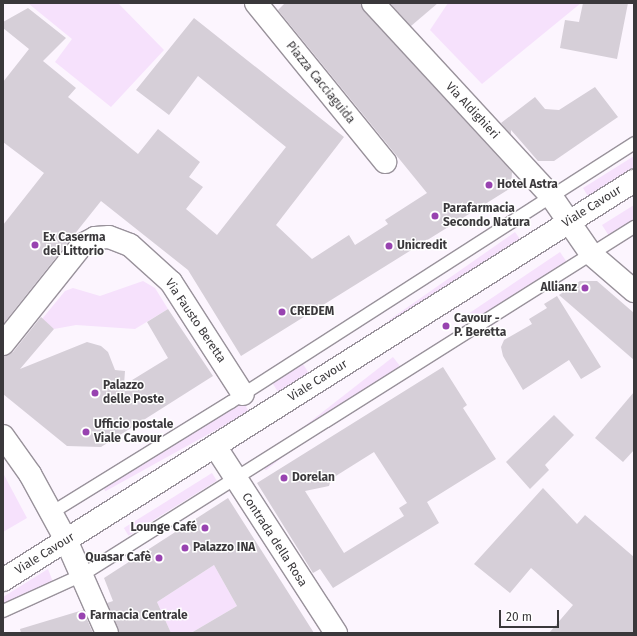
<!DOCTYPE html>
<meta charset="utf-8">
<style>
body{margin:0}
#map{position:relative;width:637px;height:636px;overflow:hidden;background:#fcf5fe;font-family:"Fira Sans",sans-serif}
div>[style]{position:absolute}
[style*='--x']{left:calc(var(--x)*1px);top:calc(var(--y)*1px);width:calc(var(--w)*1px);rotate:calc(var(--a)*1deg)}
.green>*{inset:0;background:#f6e1fc;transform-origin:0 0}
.building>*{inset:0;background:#d6cfd8}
.roads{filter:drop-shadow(1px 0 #99929b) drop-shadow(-1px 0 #99929b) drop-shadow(0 1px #99929b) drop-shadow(0 -1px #99929b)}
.lane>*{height:12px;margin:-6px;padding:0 6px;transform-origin:6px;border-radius:6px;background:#fff}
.street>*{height:22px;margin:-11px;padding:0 11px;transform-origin:11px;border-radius:11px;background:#fff}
.secondary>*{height:22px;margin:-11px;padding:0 11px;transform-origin:11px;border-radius:11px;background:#fff}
.dots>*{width:11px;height:11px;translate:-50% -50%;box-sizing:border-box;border:2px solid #fff;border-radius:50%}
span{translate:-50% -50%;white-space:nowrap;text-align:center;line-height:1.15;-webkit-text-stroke:3px #fff;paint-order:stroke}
.street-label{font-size:12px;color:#3a383b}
.poi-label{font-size:12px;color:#3a383b;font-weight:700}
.left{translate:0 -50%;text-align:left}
.right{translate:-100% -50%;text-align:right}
.frame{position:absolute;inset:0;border:4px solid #3a383b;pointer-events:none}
.scale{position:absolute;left:499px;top:610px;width:60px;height:18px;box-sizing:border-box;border:2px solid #3a383b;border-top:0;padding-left:5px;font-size:12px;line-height:14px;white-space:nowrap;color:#3a383b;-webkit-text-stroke:3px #fff;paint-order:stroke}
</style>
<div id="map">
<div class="green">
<i style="clip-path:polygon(118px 3px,164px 50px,111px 107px,55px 62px,72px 39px,29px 4px)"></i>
<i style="clip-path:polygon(448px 3px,581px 3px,482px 84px,430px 30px)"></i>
<i style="clip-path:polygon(634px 156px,634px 170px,589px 198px,583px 188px)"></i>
<i style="clip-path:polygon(634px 205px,634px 220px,609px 236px,602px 225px)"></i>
<i style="left:515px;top:232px;width:12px;height:154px;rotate:55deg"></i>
<i style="left:560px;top:252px;width:14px;height:116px;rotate:56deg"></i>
<i style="clip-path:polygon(143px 281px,155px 288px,168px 309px,135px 329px,76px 325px,54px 329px,42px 319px,65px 291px,73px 288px,100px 296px)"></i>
<i style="left:393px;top:357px;width:11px;height:170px;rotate:52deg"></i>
<i style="left:303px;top:364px;width:13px;height:36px;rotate:58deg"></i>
<i style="left:244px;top:403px;width:10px;height:164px;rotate:61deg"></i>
<i style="clip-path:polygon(3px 473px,27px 518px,3px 532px)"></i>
<i style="left:212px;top:473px;width:9px;height:104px;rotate:58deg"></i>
<i style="clip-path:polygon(214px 565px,237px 606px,191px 633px,171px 633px,157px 602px)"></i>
<i style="clip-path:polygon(48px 569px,53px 582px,3px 604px,3px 597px)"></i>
</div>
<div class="building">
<i style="clip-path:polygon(285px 3px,361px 3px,364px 11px,512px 172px,511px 188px,241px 356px,188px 270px,101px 201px,3px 324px,3px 225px,44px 173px,3px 142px,3px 82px,29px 49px,3px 28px,3px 22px,28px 8px,66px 38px,43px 61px,76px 88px,68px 97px,138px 154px,158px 129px,200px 162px,189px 177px,203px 187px,186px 209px,217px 235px,286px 147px,198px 76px,169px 115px,136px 90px,194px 18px,344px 137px,276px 225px,312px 259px,349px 235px,355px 245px,388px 224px,385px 220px,427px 193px,278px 10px)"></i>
<i style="clip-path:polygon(390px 3px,438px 3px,411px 26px)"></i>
<i style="clip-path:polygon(583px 3px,628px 3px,617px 59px,560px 48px,565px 20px,579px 22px)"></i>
<i style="clip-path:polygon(595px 87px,618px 117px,554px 161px,538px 161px,511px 130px,511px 135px,501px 123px,535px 97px,545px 109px,559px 110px)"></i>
<i style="clip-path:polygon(580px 281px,597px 281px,634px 313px,634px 360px,559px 295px)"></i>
<i style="clip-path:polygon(557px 296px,601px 367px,581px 379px,569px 360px,523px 390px,503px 356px,501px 347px,504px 340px,532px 324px,529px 319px,547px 308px,544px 304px)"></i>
<i style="clip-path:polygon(168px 309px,213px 376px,101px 447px,67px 446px,3px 394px,3px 356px,13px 352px,41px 317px,54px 329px,20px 369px,87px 342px,101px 346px,108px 352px,115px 370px,125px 371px,124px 385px,168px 358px,147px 322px)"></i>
<i style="clip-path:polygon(evenodd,443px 367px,467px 405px,463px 408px,496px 459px,427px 502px,439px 523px,333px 588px,320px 569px,313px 573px,257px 483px,443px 367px,374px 452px,407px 503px,399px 508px,404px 516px,344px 553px,305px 491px,329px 486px,331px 479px,374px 452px)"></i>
<i style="clip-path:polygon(634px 392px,634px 450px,623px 462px,595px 438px)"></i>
<i style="clip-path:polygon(554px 415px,574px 435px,545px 465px,549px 470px,530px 489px,506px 462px)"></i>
<i style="clip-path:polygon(543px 488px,577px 524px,585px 515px,634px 557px,634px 633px,549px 633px,573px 605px,531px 568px,510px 593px,474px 564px)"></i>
<i style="clip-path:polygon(228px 498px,314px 633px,191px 633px,237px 606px,214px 565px,157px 602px,171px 633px,119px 633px,107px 603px,113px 601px,104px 578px)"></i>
<i style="clip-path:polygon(83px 610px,93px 633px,21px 633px,20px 629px)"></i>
</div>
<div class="roads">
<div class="lane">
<i style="--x:51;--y:513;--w:211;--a:-31.7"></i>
<i style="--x:231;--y:402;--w:479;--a:-32.7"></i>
<i style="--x:3;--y:611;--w:87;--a:-24.5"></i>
<i style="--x:82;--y:575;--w:653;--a:-32.23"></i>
</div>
<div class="street">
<i style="--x:256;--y:3;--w:205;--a:50.9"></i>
<i style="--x:373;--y:3;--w:263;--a:47.3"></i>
<i style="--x:551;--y:196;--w:70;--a:55.4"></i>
<i style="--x:591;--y:254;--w:57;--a:40.7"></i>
<i style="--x:3;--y:344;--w:127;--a:-51.4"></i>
<i style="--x:82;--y:245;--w:15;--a:-28"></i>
<i style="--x:95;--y:238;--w:14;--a:-4"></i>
<i style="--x:109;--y:237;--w:22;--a:21"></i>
<i style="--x:130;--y:245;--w:55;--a:42.1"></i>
<i style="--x:171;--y:282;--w:133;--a:57.3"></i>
<i style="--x:3;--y:436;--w:47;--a:54.6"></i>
<i style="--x:30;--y:474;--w:75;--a:61.4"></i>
<i style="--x:66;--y:540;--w:102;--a:66.2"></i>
<i style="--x:215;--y:446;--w:223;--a:57.1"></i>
</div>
<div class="secondary">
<i style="--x:3;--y:580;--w:747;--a:-32.31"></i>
</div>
</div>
<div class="dots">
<i style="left:489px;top:185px;background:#9843b0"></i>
<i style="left:435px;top:216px;background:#9843b0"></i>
<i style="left:35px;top:245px;background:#9843b0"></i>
<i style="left:389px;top:246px;background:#9843b0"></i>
<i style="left:585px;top:288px;background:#9843b0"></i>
<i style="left:282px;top:312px;background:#9843b0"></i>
<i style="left:446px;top:326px;background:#9843b0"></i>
<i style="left:95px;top:393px;background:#9843b0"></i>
<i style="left:86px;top:432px;background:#9843b0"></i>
<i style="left:284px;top:478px;background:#9843b0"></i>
<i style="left:205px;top:528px;background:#9843b0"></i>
<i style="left:185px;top:548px;background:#9843b0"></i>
<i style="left:159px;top:558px;background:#9843b0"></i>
<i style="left:82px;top:616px;background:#9843b0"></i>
</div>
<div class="street-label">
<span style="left:320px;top:83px;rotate:51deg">Piazza Cacciaguida</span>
<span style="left:472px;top:111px;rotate:47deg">Via Aldighieri</span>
<span style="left:592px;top:207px;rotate:-32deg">Viale Cavour</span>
<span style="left:195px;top:321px;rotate:56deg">Via Fausto Beretta</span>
<span style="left:318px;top:381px;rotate:-32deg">Viale Cavour</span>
<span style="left:274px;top:540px;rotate:57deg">Contrada della Rosa</span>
<span style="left:45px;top:554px;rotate:-32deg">Viale Cavour</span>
</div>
<div class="poi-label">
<span class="left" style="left:497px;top:185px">Hotel Astra</span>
<span class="left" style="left:443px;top:216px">Parafarmacia<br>Secondo Natura</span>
<span class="left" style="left:43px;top:245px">Ex Caserma<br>del Littorio</span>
<span class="left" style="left:397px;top:246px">Unicredit</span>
<span class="right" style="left:577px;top:288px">Allianz</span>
<span class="left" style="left:290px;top:312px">CREDEM</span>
<span class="left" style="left:454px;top:326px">Cavour -<br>P. Beretta</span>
<span class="left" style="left:103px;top:393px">Palazzo<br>delle Poste</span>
<span class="left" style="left:94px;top:432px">Ufficio postale<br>Viale Cavour</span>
<span class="left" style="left:292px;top:478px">Dorelan</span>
<span class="right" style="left:197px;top:528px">Lounge Café</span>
<span class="left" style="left:193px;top:548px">Palazzo INA</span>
<span class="right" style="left:151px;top:558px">Quasar Cafè</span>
<span class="left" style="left:90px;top:616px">Farmacia Centrale</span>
</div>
<div class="frame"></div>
<div class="scale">20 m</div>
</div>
